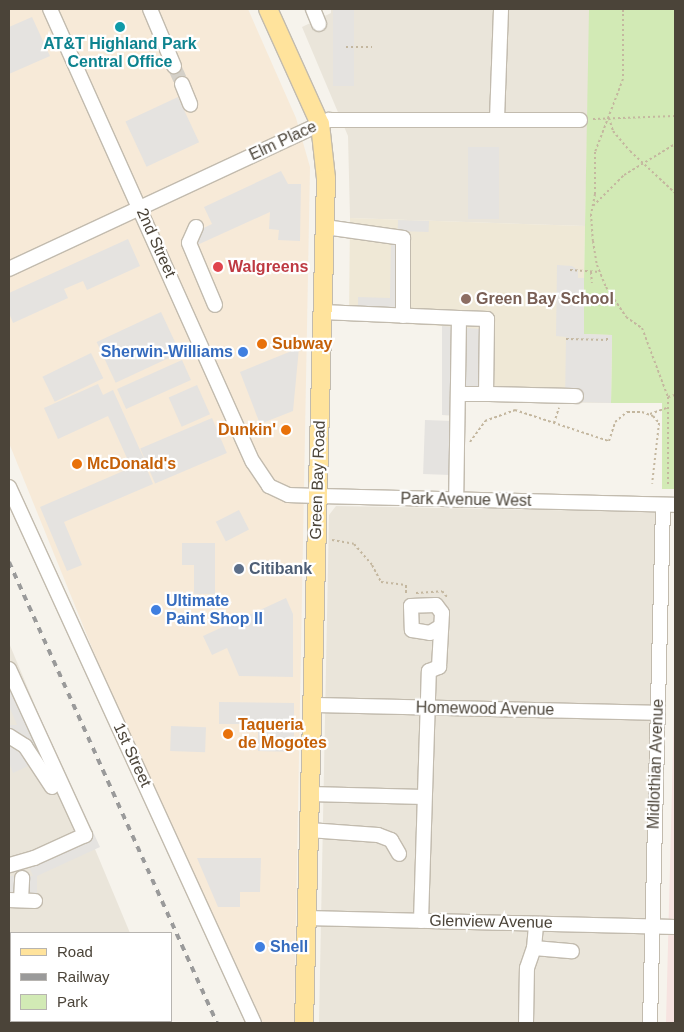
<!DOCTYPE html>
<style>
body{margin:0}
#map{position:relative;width:684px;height:1032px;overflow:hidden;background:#f6f3ec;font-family:Arial,sans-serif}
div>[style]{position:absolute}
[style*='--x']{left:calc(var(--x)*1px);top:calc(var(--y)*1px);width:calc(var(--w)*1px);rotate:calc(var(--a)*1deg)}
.residential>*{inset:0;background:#eae5da}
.commercial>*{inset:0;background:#f7ead8}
.education>*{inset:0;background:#efe8d6}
.medical>*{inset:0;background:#f6e3e0}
.green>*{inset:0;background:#d2eab5}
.parking>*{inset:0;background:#e5e3e0;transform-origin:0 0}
.minor-tunnel>*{height:14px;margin-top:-7px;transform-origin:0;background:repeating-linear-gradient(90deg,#d4d0c8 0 14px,transparent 0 21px)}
.path>*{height:2px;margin-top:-1px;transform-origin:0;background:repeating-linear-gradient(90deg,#c4b79f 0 2.5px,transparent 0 5px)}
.roads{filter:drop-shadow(1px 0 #c2bbae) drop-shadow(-1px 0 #c2bbae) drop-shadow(0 1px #c2bbae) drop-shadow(0 -1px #c2bbae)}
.minor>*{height:14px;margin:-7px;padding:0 7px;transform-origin:7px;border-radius:7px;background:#fff}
.major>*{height:18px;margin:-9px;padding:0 9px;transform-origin:9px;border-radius:9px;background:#ffe39c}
.rail>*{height:4px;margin-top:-2px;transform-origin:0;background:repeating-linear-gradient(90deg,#9a9a9a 0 6px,transparent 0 12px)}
.dots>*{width:14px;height:14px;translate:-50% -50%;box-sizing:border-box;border:2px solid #fff;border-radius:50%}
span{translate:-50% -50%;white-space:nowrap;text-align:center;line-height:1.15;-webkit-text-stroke:4.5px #fff;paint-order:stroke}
.culture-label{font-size:16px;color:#0d838f;font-weight:700}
.street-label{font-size:16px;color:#4b4439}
.health-label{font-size:16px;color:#be3a42;font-weight:700}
.left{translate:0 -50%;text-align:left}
.education-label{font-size:16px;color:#785e54;font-weight:700}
.food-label{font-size:16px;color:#c56008;font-weight:700}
.right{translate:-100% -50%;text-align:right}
.shop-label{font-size:16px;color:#366cbe;font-weight:700}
.service-label{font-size:16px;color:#4e5e75;font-weight:700}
.frame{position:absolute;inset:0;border:10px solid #4b4439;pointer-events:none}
.legend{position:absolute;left:10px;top:932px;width:162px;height:90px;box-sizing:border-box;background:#fff;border:1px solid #b7b4b0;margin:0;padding:6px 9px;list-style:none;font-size:15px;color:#4b4439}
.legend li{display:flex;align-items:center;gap:10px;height:25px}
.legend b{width:25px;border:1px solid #b7b4b0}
</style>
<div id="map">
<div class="residential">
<i style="clip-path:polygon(331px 9px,590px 9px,585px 226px,350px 218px,348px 136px,302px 27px,331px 13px)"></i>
<i style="clip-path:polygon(336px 506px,656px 512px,644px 1023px,319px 1023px,329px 515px)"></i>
<i style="clip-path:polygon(9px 643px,130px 933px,9px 934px)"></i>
</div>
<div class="commercial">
<i style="clip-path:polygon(9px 9px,248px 9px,296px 118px,310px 167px,294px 1023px,263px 1023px,110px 692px,9px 443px)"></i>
</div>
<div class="education">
<i style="clip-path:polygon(350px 218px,585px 226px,584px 278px,612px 335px,611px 403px,466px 401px,466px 416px,442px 415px,442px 326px,349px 321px)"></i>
</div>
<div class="medical">
<i style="clip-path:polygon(675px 672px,675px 1023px,666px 1023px)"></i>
</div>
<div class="green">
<i style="clip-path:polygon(589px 9px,675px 9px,675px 489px,662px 489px,662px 403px,611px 403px,612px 335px,583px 334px)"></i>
<i style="clip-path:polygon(48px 1021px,137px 1021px,137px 1023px)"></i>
</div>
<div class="parking">
<i style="left:333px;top:9px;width:21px;height:77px"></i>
<i style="clip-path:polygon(32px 17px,50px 56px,9px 74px,9px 27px)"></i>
<i style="left:178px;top:97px;width:50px;height:58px;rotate:65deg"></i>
<i style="left:468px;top:147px;width:31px;height:72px"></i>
<i style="clip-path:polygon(281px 171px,288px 184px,301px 184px,300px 241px,278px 240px,279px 230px,269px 229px,270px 212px,195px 246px,189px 235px,212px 224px,204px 207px)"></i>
<i style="left:398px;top:220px;width:31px;height:11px;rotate:2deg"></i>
<i style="clip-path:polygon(128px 239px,140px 266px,87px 290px,83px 281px,64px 289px,68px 298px,13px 323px,9px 313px,9px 293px)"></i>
<i style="clip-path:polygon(391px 243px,401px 243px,400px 311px,358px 310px,358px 297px,390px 298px)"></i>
<i style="clip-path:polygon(557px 265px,572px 266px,578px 270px,578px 278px,584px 278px,584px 334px,612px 335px,611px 403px,565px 402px,566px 337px,556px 336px)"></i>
<i style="left:161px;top:312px;width:45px;height:71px;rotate:65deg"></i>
<i style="clip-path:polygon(442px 326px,493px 330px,490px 401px,466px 401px,466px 416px,442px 415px)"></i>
<i style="clip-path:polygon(299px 348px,293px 411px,260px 424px,240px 372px)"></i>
<i style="left:91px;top:353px;width:28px;height:54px;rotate:64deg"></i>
<i style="left:182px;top:360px;width:22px;height:71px;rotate:66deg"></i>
<i style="clip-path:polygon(98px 384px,103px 395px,113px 390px,145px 461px,131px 467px,108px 416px,58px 439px,44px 408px)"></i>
<i style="left:197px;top:385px;width:32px;height:31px;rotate:66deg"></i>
<i style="left:212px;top:418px;width:38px;height:78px;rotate:67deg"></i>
<i style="left:425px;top:420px;width:27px;height:54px;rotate:2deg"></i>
<i style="clip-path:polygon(144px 462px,153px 484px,64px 522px,82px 565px,67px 571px,40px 507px)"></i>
<i style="left:239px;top:510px;width:22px;height:26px;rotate:63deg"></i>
<i style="clip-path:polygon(182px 543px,215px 543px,215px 594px,194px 594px,194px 565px,182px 565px)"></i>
<i style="clip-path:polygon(286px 598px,293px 614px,293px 677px,239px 676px,227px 648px,212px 655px,203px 636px)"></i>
<i style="clip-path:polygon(21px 676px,100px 847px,37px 876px,37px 905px,9px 904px,9px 876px,33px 876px,24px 856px,79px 831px,45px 758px,13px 773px,9px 763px,9px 725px,17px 725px,9px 706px,9px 682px)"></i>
<i style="clip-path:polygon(219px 702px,294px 703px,294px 752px,258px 751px,258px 724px,219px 724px)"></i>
<i style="left:171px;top:726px;width:35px;height:25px;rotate:2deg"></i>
<i style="clip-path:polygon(197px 858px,261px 858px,260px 892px,240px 892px,240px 907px,218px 907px)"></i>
</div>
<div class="minor-tunnel">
<i style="--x:174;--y:66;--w:20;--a:66"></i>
</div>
<div class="path">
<i style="--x:623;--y:9;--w:70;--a:90"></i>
<i style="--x:623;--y:79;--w:78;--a:111"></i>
<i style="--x:595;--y:152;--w:42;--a:90"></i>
<i style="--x:595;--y:194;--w:20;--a:101"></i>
<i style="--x:591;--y:214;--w:27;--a:86"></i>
<i style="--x:593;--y:241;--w:24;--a:81"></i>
<i style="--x:597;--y:265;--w:24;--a:68"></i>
<i style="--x:606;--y:287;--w:36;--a:56"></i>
<i style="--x:626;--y:317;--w:19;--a:35"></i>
<i style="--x:642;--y:328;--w:74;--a:69.4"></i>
<i style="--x:668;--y:397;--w:89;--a:90"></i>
<i style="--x:346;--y:47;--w:26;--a:0"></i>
<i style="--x:609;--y:118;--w:14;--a:73"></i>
<i style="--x:613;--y:131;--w:26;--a:50"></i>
<i style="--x:630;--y:151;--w:62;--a:43"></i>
<i style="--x:593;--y:119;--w:82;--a:-2.1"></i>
<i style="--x:593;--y:206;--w:44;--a:-45"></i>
<i style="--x:624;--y:175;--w:60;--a:-31.3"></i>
<i style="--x:570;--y:270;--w:30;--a:4"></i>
<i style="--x:591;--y:272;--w:11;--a:85"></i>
<i style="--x:566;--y:339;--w:41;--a:1.4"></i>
<i style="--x:607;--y:340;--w:5;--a:-90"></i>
<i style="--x:668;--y:397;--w:7;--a:-16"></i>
<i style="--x:650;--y:414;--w:20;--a:-20"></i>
<i style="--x:554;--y:423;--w:16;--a:-72"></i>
<i style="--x:470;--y:442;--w:26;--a:-54"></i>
<i style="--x:485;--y:421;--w:32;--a:-20"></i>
<i style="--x:515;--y:410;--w:99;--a:18.3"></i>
<i style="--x:609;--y:441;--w:20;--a:-72"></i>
<i style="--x:615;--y:422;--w:16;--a:-40"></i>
<i style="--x:627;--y:412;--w:15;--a:0"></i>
<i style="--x:642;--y:412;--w:12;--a:20"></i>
<i style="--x:653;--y:416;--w:9;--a:49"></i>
<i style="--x:659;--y:423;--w:61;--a:96.5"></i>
<i style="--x:332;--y:540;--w:22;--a:10"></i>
<i style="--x:354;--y:544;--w:28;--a:49"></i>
<i style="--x:372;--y:565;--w:19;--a:62"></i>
<i style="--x:381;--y:582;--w:25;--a:7"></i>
<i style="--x:406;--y:585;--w:10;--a:90"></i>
<i style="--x:416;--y:593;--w:26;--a:-4"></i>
<i style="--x:442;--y:591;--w:8;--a:50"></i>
</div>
<div class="roads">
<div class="minor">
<i style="--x:50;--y:9;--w:496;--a:65.9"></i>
<i style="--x:253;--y:462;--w:29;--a:56"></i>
<i style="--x:269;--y:486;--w:21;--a:25"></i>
<i style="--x:288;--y:495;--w:29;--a:2"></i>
<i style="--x:317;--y:496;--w:358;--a:1.4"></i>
<i style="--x:150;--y:9;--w:62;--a:67.2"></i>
<i style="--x:313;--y:9;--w:16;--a:68"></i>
<i style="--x:182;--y:84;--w:22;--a:68"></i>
<i style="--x:497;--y:119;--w:110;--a:-87.9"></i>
<i style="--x:196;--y:227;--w:17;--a:114"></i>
<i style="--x:189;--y:243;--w:67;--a:67.2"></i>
<i style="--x:325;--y:227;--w:79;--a:8"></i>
<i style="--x:403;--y:238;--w:78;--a:90"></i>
<i style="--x:9;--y:269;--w:353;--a:-25"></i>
<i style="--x:329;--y:120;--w:251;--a:0"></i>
<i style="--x:322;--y:312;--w:137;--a:2.5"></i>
<i style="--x:459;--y:318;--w:182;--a:90.9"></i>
<i style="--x:458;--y:394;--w:28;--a:0"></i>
<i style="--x:486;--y:394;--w:75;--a:-89.2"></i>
<i style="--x:487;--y:319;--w:28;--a:-178"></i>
<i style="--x:486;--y:394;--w:90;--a:1.3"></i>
<i style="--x:9;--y:487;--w:589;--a:65.44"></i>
<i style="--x:9;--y:669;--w:183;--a:65.4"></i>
<i style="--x:85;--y:835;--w:56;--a:155.7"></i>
<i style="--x:34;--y:858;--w:26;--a:164"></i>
<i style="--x:312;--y:705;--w:346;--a:1.3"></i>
<i style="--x:9;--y:736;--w:19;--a:32"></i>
<i style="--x:25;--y:746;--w:49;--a:56.6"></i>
<i style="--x:310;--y:794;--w:114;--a:1.5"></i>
<i style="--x:309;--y:830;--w:69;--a:4.1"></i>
<i style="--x:378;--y:835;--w:14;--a:21"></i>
<i style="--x:391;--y:840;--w:16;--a:60"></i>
<i style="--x:9;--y:900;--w:26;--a:2"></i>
<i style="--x:21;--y:900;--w:22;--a:-87"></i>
<i style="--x:306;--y:918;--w:369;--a:1.4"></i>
<i style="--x:421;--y:921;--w:250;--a:-88.2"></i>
<i style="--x:429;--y:671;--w:11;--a:-22"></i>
<i style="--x:439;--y:667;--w:54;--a:-86.8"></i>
<i style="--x:442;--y:613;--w:10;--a:-127"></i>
<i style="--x:436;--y:605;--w:25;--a:178"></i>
<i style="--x:411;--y:606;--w:24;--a:88"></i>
<i style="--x:412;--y:630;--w:18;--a:9"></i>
<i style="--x:430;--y:633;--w:13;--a:-32"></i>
<i style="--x:534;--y:948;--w:38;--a:5"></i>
<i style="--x:526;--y:1023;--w:55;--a:-89"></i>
<i style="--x:527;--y:968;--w:21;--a:-71"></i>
<i style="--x:534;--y:948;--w:24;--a:-85"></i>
<i style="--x:650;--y:1023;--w:518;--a:-88.56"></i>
</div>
<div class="major">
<i style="--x:268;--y:9;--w:126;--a:65.7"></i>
<i style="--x:320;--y:124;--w:54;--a:83.7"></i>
<i style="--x:326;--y:178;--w:845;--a:91.49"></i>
</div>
</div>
<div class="rail">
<i style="--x:9;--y:562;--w:506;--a:65.72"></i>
</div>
<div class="dots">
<i style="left:120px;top:27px;background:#0f9aa8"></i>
<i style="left:218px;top:267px;background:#e0444e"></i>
<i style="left:466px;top:299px;background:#8d6e63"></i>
<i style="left:262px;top:344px;background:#e8710a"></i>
<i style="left:243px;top:352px;background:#3f7fe0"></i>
<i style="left:286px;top:430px;background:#e8710a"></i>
<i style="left:77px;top:464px;background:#e8710a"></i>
<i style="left:239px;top:569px;background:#5c6f8a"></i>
<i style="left:156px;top:610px;background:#3f7fe0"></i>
<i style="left:228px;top:734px;background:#e8710a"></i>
<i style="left:260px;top:947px;background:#3f7fe0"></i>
</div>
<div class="culture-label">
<span style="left:120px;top:53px">AT&amp;T Highland Park<br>Central Office</span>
</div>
<div class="street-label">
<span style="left:283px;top:141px;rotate:-25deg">Elm Place</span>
<span style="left:156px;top:243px;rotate:66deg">2nd Street</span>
<span style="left:318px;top:480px;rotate:-88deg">Green Bay Road</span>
<span style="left:466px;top:500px;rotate:1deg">Park Avenue West</span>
<span style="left:485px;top:709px;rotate:1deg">Homewood Avenue</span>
<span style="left:132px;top:755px;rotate:65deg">1st Street</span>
<span style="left:656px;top:764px;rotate:-88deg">Midlothian Avenue</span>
<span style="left:491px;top:922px;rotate:1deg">Glenview Avenue</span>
</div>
<div class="health-label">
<span class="left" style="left:228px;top:267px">Walgreens</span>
</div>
<div class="education-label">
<span class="left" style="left:476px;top:299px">Green Bay School</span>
</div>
<div class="food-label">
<span class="left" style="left:272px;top:344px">Subway</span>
<span class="right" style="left:276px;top:430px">Dunkin'</span>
<span class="left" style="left:87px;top:464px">McDonald's</span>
<span class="left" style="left:238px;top:734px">Taqueria<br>de Mogotes</span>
</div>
<div class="shop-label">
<span class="right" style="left:233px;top:352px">Sherwin-Williams</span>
<span class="left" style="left:166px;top:610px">Ultimate<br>Paint Shop II</span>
<span class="left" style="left:270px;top:947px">Shell</span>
</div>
<div class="service-label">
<span class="left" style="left:249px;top:569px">Citibank</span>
</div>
<div class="frame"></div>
<ul class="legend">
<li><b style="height:6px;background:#ffe39c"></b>Road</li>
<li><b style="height:6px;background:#9a9a9a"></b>Railway</li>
<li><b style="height:14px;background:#d2eab5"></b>Park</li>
</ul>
</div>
